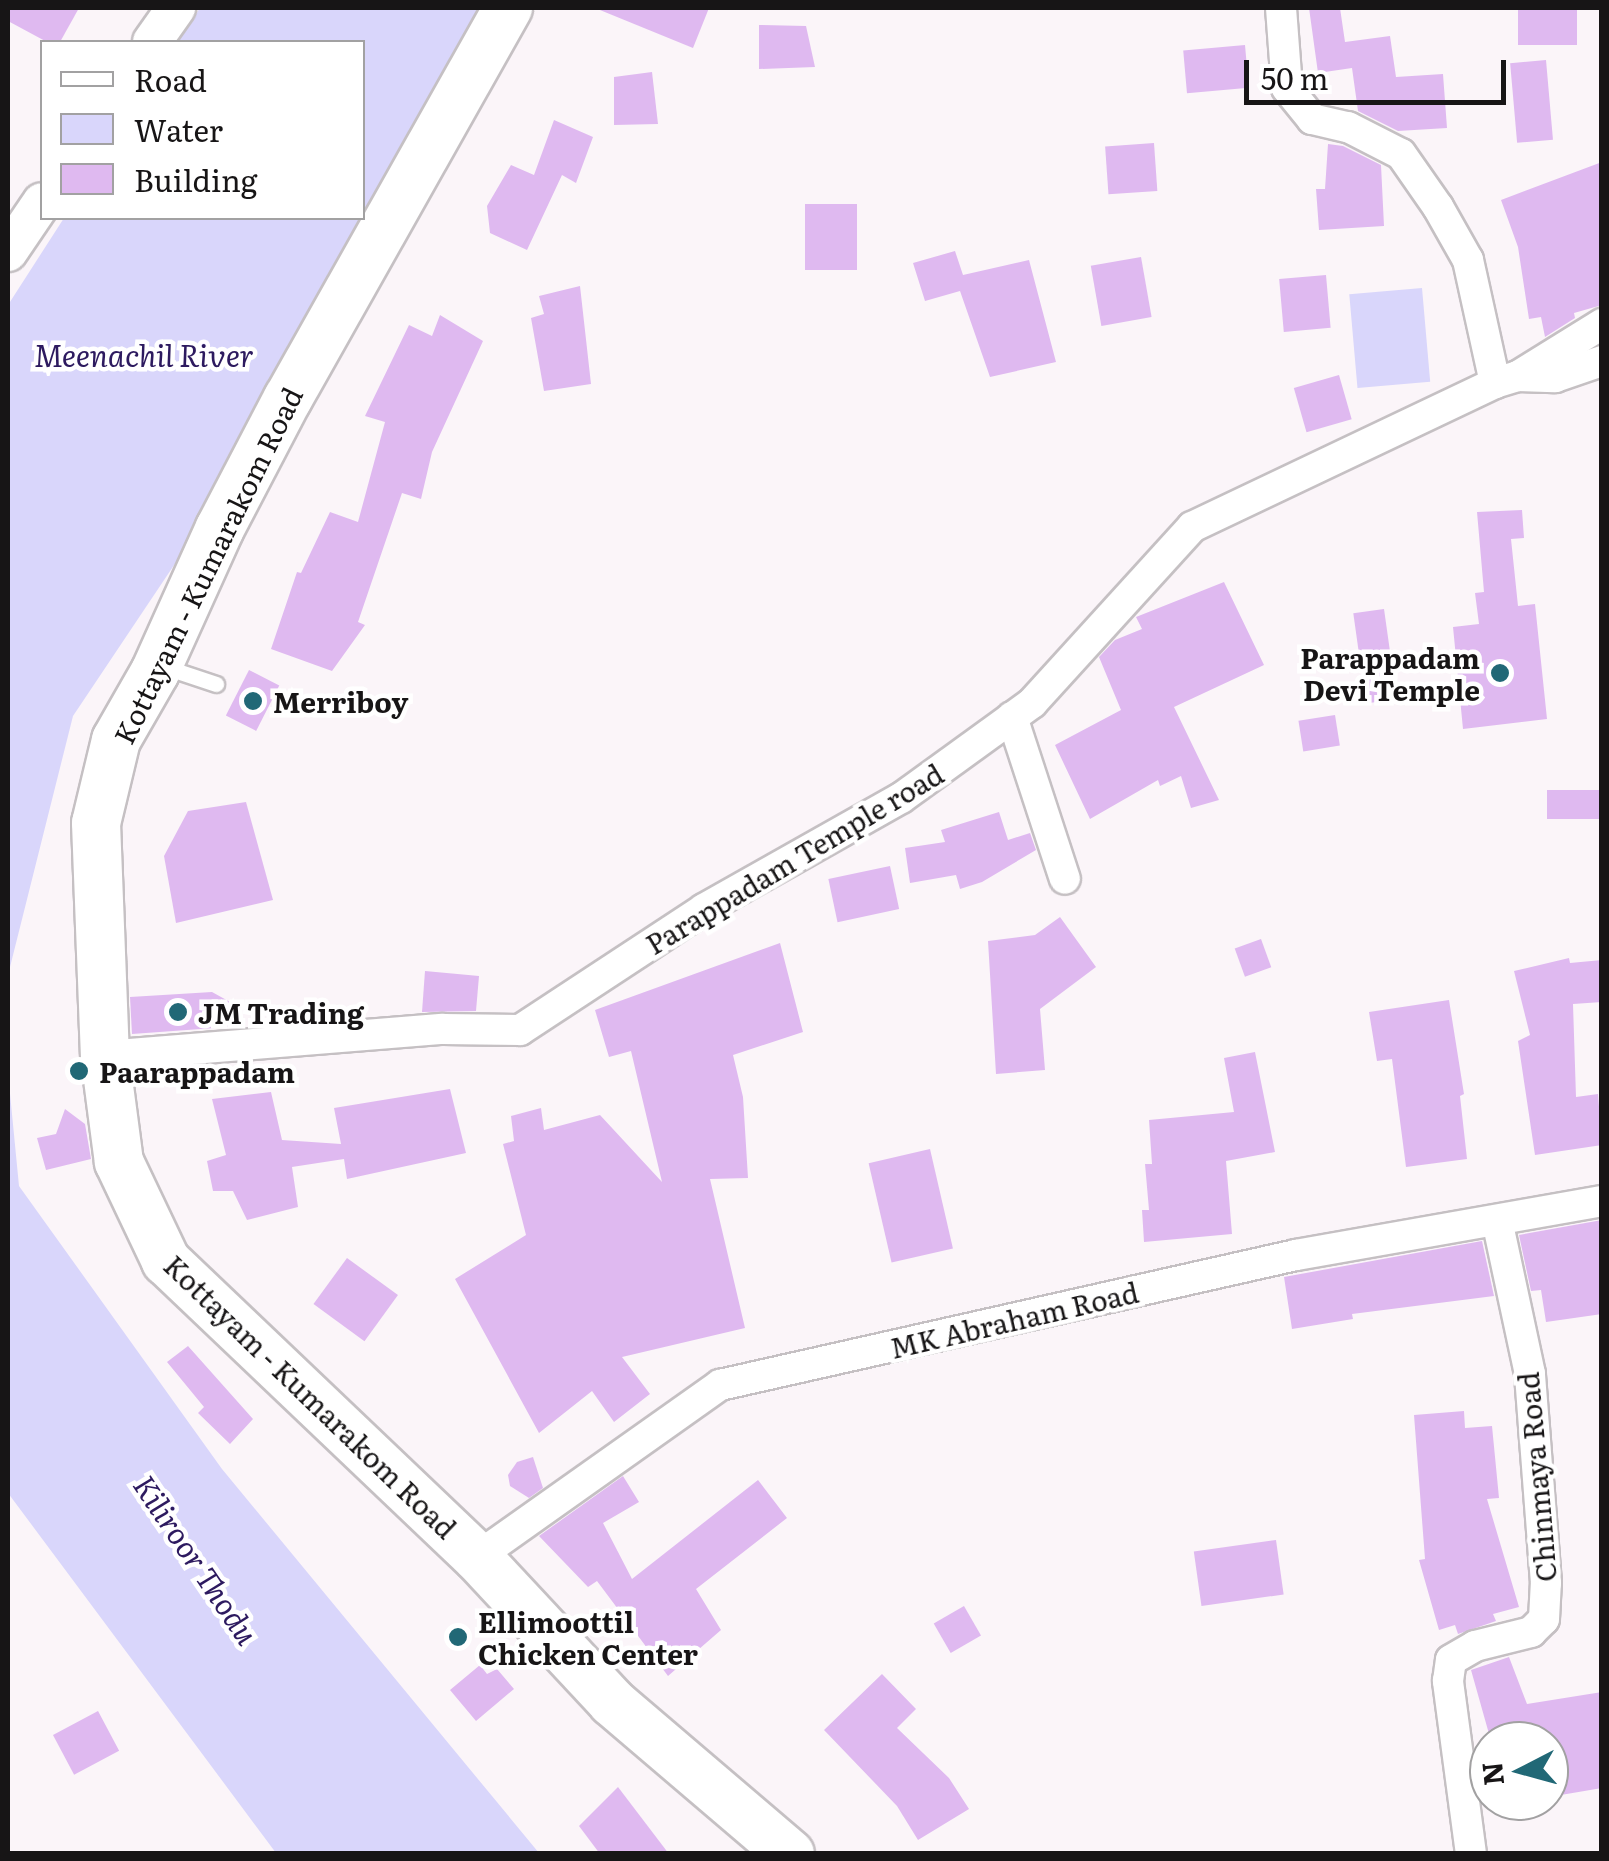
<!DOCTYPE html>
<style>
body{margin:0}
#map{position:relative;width:1609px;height:1861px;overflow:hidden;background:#fbf5f9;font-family:Literata,serif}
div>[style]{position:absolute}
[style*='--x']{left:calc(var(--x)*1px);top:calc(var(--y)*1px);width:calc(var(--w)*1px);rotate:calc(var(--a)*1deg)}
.water>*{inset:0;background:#d9d6fb;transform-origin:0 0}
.building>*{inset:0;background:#dfb9f0;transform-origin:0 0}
.roads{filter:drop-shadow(2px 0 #c5c0c3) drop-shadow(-2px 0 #c5c0c3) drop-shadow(0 2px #c5c0c3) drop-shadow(0 -2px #c5c0c3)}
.service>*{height:15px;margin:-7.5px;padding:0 7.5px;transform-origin:7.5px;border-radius:7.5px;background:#fff}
.minor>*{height:30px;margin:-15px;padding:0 15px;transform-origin:15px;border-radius:15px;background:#fff}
.tertiary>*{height:38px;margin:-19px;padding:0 19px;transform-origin:19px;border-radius:19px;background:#fff}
.primary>*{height:48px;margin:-24px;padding:0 24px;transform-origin:24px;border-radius:24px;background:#fff}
.dots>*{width:28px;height:28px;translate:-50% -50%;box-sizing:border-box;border:5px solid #fff;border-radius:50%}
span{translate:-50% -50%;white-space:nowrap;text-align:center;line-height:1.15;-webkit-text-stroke:9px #fff;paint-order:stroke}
.street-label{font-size:28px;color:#171516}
.poi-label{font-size:28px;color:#171516;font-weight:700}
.right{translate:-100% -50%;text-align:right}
.left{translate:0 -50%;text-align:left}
.water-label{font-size:30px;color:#2d1a5f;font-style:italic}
.frame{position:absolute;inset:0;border:10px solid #171516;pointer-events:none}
.legend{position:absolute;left:40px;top:40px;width:325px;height:180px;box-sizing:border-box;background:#fff;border:2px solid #a2a1a2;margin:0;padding:12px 18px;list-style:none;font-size:30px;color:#171516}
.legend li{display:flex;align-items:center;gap:20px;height:50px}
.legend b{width:50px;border:2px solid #a2a1a2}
.north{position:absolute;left:1469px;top:1721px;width:100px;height:100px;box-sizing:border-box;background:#fff;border:2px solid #a2a1a2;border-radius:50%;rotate:264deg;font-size:28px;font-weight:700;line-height:40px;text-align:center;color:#171516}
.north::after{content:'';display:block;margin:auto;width:35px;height:45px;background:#216876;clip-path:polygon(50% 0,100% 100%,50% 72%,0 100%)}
.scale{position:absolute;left:1244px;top:60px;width:262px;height:45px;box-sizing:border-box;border:5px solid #171516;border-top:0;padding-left:12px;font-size:30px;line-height:35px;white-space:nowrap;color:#171516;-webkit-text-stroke:8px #fff;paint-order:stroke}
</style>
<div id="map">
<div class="water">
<i style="clip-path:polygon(200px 8px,490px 8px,227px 486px,73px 716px,8px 975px,8px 305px,64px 218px,362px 218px,362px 42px,177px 42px)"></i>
<i style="left:1422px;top:288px;width:94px;height:73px;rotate:85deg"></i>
<i style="clip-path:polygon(8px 1073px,19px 1186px,222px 1469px,539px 1853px,276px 1853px,8px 1493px)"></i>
</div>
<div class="building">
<i style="clip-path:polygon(8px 8px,79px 8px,60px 42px,47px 42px,8px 21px)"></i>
<i style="clip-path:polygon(595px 8px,709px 8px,693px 48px)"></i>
<i style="clip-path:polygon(1309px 8px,1340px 8px,1345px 42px,1390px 36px,1396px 77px,1443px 74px,1447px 128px,1398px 131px,1358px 111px,1352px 68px,1318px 73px)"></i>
<i style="left:1518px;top:8px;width:59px;height:37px"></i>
<i style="clip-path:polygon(759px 25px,806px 26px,815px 67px,759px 69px)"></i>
<i style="left:1245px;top:45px;width:43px;height:62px;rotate:85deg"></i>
<i style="left:1546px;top:60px;width:80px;height:36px;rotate:85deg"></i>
<i style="clip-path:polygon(652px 72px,658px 124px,614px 125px,614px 77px)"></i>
<i style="clip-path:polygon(554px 120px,593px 137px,576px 183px,562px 175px,527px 250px,490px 233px,487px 206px,511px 165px,534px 175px)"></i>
<i style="left:1154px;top:143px;width:48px;height:49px;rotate:86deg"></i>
<i style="clip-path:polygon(1328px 144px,1343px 146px,1381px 165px,1384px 226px,1319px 230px,1316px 189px,1325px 189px)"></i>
<i style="clip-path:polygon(1602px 162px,1602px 305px,1574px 313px,1575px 318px,1545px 337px,1541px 317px,1529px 319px,1518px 247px,1501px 200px)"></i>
<i style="left:857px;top:204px;width:66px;height:52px;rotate:90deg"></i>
<i style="clip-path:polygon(955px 251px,963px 275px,1029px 260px,1056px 362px,990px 377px,960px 291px,925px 301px,913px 263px)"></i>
<i style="left:1141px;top:257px;width:61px;height:51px;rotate:80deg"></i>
<i style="left:1326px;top:275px;width:53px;height:47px;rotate:85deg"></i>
<i style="clip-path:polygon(580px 286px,591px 384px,544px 391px,531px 318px,544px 314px,539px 296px)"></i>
<i style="clip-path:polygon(440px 315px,483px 341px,432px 452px,421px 499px,402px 493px,358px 622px,365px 625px,332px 671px,271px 649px,297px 572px,301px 573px,330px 512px,358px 522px,385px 422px,365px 416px,409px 325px,432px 336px)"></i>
<i style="left:1339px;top:375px;width:46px;height:47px;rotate:74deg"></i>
<i style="clip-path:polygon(1522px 510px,1524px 538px,1511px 539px,1518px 606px,1535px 604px,1547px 719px,1463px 729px,1453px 627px,1479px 624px,1475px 593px,1484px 592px,1477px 512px)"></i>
<i style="clip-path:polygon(1224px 582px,1264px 665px,1174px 707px,1219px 800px,1191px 808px,1181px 776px,1160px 786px,1158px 780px,1090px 819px,1055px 745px,1121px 710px,1099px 657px,1115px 640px,1142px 629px,1136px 617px)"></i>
<i style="left:1384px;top:609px;width:91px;height:31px;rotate:82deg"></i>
<i style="left:249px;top:670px;width:34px;height:51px;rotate:27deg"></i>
<i style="left:1335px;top:715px;width:31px;height:37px;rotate:81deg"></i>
<i style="left:1602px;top:790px;width:29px;height:55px;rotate:90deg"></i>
<i style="clip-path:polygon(246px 802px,273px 900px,176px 923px,164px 856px,188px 811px)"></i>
<i style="clip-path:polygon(999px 812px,1008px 840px,1030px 833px,1036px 850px,982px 882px,960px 889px,956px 875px,910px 883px,905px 848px,945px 842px,941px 830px)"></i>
<i style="left:890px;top:866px;width:44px;height:63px;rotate:78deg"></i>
<i style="clip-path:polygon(1060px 917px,1096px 967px,1040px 1009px,1045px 1070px,996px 1074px,988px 941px,1035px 935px)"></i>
<i style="left:1261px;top:939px;width:30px;height:28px;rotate:70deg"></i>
<i style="clip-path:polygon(780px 943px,803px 1032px,733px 1055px,743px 1097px,748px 1178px,710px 1179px,745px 1328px,622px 1357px,650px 1394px,614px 1422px,592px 1391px,539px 1433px,455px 1279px,526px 1235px,503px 1144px,514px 1141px,511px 1116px,541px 1108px,544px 1130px,600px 1115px,662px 1182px,631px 1051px,609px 1057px,595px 1010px)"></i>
<i style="clip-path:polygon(1569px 958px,1570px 963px,1602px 960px,1602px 1002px,1573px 1004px,1576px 1097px,1598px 1094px,1602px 1145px,1535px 1155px,1518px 1041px,1530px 1035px,1514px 971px)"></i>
<i style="clip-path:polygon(425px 971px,479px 976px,476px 1011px,422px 1012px)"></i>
<i style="clip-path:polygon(212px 992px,241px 1008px,242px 1026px,132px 1034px,130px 997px)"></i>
<i style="clip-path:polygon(1449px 1000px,1464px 1094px,1460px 1096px,1467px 1159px,1406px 1167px,1392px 1059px,1377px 1061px,1369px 1012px)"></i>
<i style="clip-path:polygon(1255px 1052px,1275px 1152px,1226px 1161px,1232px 1234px,1144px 1242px,1142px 1210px,1149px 1210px,1145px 1164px,1152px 1164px,1149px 1120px,1234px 1112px,1224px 1058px)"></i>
<i style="clip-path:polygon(450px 1089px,466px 1153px,347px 1179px,344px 1159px,292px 1167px,298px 1207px,247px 1220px,233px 1191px,213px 1191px,207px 1161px,226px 1155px,212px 1099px,271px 1092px,282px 1140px,341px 1144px,334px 1108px)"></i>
<i style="clip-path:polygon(65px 1109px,85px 1124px,91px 1159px,46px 1170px,37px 1138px,56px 1134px)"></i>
<i style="left:930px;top:1149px;width:102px;height:63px;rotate:77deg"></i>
<i style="clip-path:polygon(1602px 1220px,1602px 1314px,1546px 1322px,1541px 1290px,1531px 1291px,1519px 1235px)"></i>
<i style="clip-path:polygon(1482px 1241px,1494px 1296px,1352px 1314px,1353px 1319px,1292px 1329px,1284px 1277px)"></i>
<i style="left:347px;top:1258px;width:63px;height:57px;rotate:36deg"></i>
<i style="clip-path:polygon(188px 1346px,253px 1419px,230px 1444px,198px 1413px,204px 1407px,167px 1362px)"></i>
<i style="clip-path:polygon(1464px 1411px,1465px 1428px,1492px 1426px,1499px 1498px,1487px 1499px,1519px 1607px,1493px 1614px,1496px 1621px,1458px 1634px,1455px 1625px,1439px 1630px,1419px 1560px,1425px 1559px,1414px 1415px)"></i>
<i style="clip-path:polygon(533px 1457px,543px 1488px,529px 1498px,510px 1486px,508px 1475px,517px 1462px)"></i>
<i style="clip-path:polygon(623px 1476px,639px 1502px,603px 1523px,632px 1579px,758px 1480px,787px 1518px,696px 1589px,721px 1630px,668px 1676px,597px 1581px,588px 1587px,539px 1536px)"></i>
<i style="left:1276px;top:1540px;width:55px;height:83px;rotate:82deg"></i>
<i style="left:964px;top:1606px;width:34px;height:35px;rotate:60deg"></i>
<i style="clip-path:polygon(1509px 1657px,1527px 1704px,1602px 1692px,1602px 1788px,1549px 1797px,1549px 1741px,1491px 1741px,1471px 1670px)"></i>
<i style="clip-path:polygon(480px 1665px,487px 1674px,497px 1669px,514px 1689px,476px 1721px,450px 1690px)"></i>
<i style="clip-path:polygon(882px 1674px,916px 1709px,897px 1728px,949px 1778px,969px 1809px,918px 1840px,897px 1806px,824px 1730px)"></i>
<i style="left:98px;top:1711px;width:45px;height:51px;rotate:62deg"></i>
<i style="clip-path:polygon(618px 1787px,669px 1854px,600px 1854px,579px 1826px)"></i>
</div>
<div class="roads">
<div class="service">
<i style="--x:162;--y:666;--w:57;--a:18.4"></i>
</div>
<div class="minor">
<i style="--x:1281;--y:8;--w:80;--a:85.7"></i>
<i style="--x:1287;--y:88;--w:40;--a:51"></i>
<i style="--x:1312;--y:119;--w:37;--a:13"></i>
<i style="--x:1348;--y:127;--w:59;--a:27"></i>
<i style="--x:1401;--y:154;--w:65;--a:55.1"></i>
<i style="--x:1438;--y:207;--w:61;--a:60.5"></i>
<i style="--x:1468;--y:260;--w:126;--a:77.6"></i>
<i style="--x:1518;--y:376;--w:37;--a:2"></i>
<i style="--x:1555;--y:377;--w:50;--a:-18.8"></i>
<i style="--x:1012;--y:717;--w:170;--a:71.9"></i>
<i style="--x:105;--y:1056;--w:339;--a:-4.6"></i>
<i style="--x:443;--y:1029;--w:77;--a:0.7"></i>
<i style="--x:520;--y:1030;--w:220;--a:-33.3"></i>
<i style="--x:704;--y:909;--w:226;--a:-29.4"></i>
<i style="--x:901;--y:798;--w:162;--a:-35.9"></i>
<i style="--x:1032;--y:703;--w:238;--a:-47.7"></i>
<i style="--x:1192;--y:527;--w:335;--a:-25.4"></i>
<i style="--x:1495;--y:383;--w:24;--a:-17"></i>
<i style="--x:1518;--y:376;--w:99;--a:-31.8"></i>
<i style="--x:477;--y:1557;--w:298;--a:-35.3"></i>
<i style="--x:720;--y:1385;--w:590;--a:-12.72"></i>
<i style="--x:1296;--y:1255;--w:311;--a:-10"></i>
<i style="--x:1471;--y:1854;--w:175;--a:-97.6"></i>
<i style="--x:1448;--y:1681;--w:21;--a:-82"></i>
<i style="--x:1451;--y:1660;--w:28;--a:-30"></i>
<i style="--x:1475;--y:1646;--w:58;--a:-14"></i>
<i style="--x:1531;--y:1632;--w:18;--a:-45"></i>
<i style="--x:1544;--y:1619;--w:36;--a:-87"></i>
<i style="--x:1546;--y:1583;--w:210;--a:-94.4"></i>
<i style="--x:1530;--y:1374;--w:157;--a:-102.1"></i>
</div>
<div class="tertiary">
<i style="--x:152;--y:42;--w:42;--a:-54.8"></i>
<i style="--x:8;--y:252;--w:60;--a:-55.8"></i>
</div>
<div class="primary">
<i style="--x:508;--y:8;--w:448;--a:119.4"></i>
<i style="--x:288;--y:398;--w:147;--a:117.6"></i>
<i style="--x:220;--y:528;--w:158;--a:114.3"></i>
<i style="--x:155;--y:672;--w:78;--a:119.8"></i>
<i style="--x:116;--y:740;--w:85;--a:103.5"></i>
<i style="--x:96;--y:823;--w:233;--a:87.8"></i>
<i style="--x:105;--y:1056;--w:107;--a:82.5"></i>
<i style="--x:119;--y:1162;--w:110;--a:64.6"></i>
<i style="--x:166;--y:1261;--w:429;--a:43.6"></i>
<i style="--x:477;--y:1557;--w:198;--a:47"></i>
<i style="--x:612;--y:1702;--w:234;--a:40.5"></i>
</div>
</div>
<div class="dots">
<i style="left:1500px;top:673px;background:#216876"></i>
<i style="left:253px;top:701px;background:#216876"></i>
<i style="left:178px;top:1012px;background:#216876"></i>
<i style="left:79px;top:1071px;background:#216876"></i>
<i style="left:458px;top:1637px;background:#216876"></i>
</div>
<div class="street-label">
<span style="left:207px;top:565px;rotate:-64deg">Kottayam - Kumarakom Road</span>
<span style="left:794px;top:858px;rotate:-31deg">Parappadam Temple road</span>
<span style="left:1014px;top:1319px;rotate:-13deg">MK Abraham Road</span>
<span style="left:311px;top:1396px;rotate:44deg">Kottayam - Kumarakom Road</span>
<span style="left:1536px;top:1477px;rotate:-95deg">Chinmaya Road</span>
</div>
<div class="poi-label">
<span class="right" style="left:1480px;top:673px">Parappadam<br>Devi Temple</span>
<span class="left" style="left:273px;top:701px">Merriboy</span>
<span class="left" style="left:198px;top:1012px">JM Trading</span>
<span class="left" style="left:99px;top:1071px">Paarappadam</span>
<span class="left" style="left:478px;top:1637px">Ellimoottil<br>Chicken Center</span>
</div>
<div class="water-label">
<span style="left:144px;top:354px">Meenachil River</span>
<span style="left:197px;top:1559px;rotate:56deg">Kiliroor Thodu</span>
</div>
<div class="frame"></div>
<ul class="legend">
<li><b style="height:12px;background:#fff"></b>Road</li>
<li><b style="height:28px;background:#d9d6fb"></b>Water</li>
<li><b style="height:28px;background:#dfb9f0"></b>Building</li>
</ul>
<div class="north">N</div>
<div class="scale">50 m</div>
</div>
